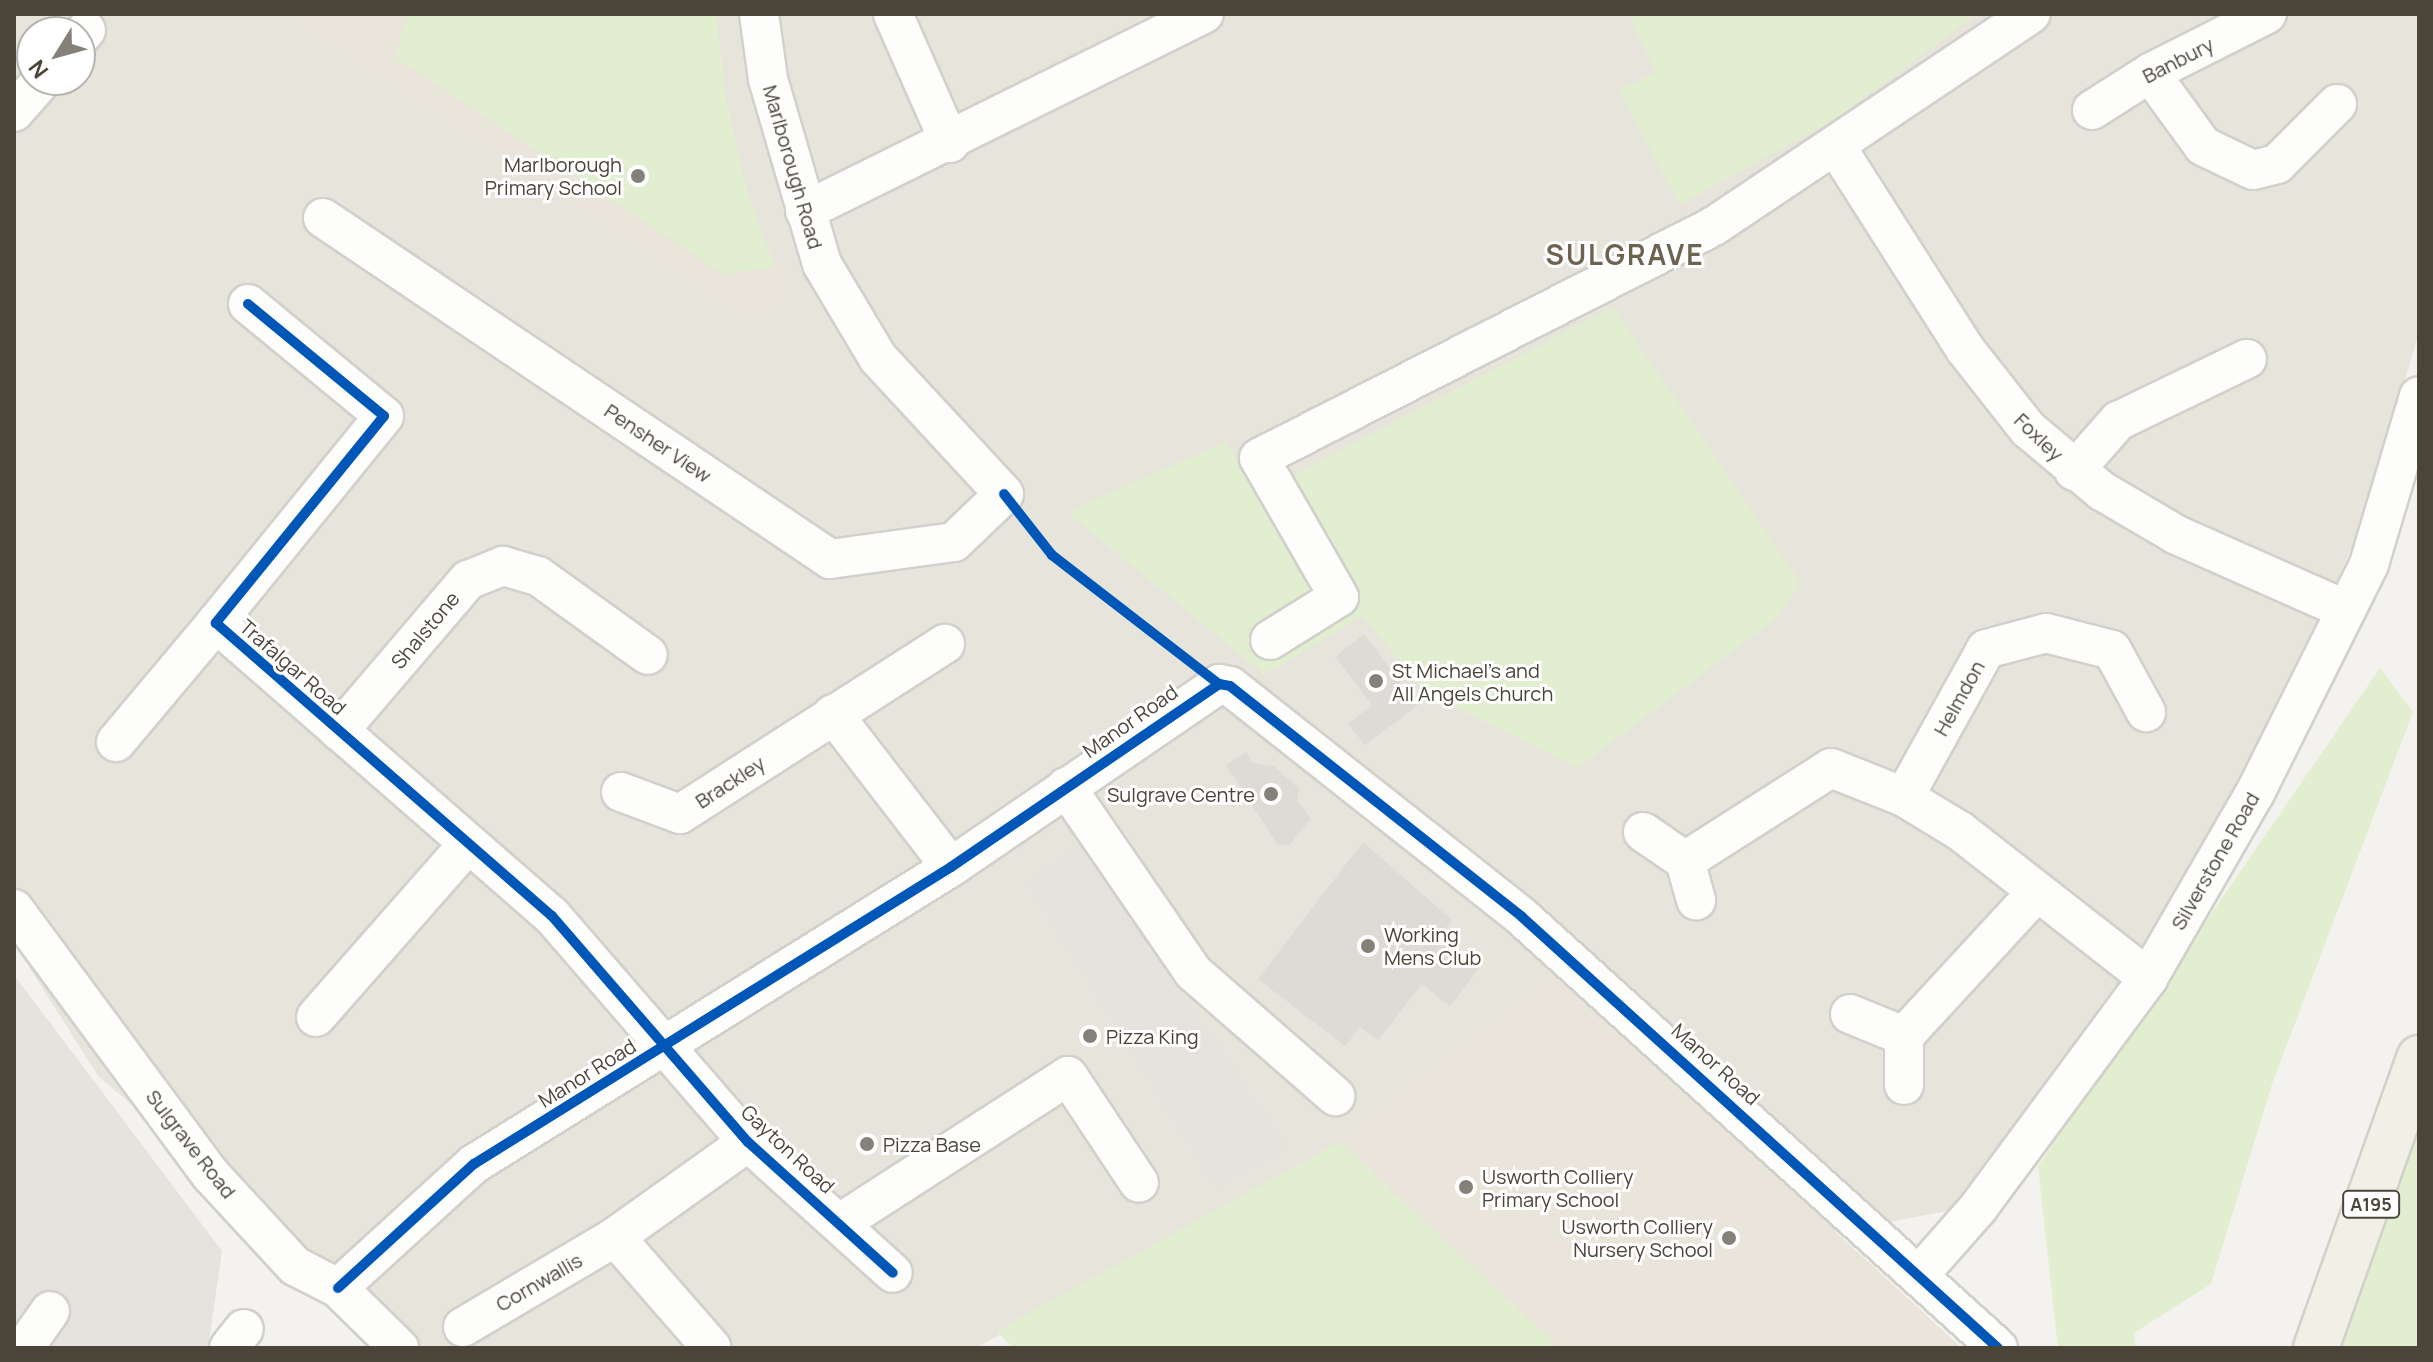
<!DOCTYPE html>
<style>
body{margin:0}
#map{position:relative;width:2433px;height:1362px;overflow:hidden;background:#f4f2ee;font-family:Manrope,sans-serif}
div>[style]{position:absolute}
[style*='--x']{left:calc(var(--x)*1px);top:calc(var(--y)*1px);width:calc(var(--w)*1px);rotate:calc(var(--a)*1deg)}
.residential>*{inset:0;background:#e7e4dc}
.industrial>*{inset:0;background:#e6e2de}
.education>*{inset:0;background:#eae5da}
.green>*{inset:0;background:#e1eecf}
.parking>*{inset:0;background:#e6e3df}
.building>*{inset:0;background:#dedbd6}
.roads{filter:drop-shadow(2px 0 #d2d0cb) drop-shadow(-2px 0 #d2d0cb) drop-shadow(0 2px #d2d0cb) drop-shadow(0 -2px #d2d0cb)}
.minor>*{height:38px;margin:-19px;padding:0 19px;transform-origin:19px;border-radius:19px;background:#fdfdfc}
.major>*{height:44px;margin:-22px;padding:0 22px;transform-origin:22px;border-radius:22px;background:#f2efe6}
.cycleway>*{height:10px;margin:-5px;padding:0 5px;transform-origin:5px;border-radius:5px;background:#0057b8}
.dots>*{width:22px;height:22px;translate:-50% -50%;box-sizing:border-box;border:4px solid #fff;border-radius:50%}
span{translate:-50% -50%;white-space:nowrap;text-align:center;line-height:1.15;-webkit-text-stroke:6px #fff;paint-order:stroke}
.shield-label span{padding:2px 6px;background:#fff;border:2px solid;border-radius:6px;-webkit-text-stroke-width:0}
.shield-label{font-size:18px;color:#4b4439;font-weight:700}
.street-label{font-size:20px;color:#4b4439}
.poi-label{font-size:20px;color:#4b4439}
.right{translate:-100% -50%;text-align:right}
.left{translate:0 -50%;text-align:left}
.district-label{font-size:28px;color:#6e6250;font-weight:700;letter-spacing:2px}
.frame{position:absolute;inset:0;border:16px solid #4b4439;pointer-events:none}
.north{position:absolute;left:16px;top:16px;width:80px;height:80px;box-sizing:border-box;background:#fff;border:2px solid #b7b4b0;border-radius:50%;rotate:233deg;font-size:22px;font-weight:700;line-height:32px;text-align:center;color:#4b4439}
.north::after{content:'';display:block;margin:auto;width:28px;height:36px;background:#868178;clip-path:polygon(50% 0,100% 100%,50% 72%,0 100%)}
</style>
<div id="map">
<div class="residential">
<i style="clip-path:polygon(evenodd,14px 14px,2419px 14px,2419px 332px,2366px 513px,2300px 668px,2164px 931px,1948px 1211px,1835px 1232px,1556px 975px,1339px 1142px,976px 1348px,418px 1348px,98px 1076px,14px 943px,14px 14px,32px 32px,80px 32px,80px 80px,32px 80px,32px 32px)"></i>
</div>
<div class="industrial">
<i style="clip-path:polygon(14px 975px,222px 1251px,208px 1348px,14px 1348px)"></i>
</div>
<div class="education">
<i style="clip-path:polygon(286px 14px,716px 14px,726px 100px,748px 195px,788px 300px,754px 314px,726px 304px)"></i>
<i style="clip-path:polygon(1556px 975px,1962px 1348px,1014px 1348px,997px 1331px,1339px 1142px)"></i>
</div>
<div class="green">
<i style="clip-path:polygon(408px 14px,716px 14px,726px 100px,748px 195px,775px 267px,724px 274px,395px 57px)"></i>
<i style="clip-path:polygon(1628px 14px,1977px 14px,1838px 117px,1680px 205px,1618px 90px,1656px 73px)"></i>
<i style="clip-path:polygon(1613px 307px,1801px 583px,1778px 617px,1578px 768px,1425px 692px,1362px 616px,1265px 675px,1067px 512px,1225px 442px,1259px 493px)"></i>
<i style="clip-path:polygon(2380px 668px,2413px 712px,2272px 1084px,2211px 1284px,2134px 1333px,2136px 1348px,2058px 1348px,2038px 1166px)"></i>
<i style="clip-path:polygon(2419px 1082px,2419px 1348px,2323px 1348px)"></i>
<i style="clip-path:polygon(1339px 1142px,1559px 1348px,1014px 1348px,997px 1331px)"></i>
</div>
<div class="parking">
<i style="clip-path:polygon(1082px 845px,1285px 1148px,1216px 1186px,1029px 883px)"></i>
<i style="clip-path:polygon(14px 994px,87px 1098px,14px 1201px,14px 1085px,30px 1062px,14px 1049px)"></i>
</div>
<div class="building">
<i style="clip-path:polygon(1364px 634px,1418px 705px,1365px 745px,1348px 724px,1372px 705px,1335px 657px)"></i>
<i style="clip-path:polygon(1246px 752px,1253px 763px,1275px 767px,1299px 789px,1297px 800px,1311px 819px,1289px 845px,1277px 844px,1226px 765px)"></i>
<i style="clip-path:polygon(1363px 842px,1452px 920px,1440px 936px,1480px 967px,1450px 1006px,1422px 984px,1378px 1040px,1360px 1027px,1345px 1046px,1258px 979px)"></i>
</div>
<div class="roads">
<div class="minor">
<i style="--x:893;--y:14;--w:141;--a:66.2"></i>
<i style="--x:80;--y:37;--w:9;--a:-49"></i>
<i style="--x:2150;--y:73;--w:90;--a:54"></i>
<i style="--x:2203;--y:146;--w:55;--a:25.6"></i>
<i style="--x:2253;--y:170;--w:25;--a:-14"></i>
<i style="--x:2277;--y:164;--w:85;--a:-45"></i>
<i style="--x:2092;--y:110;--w:69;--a:-32.5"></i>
<i style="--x:2150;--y:73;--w:131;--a:-26.8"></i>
<i style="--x:14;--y:112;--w:43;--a:-48.8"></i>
<i style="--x:1837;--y:148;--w:238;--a:57.5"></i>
<i style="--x:1965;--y:349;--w:102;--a:51.8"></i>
<i style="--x:2028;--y:429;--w:97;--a:40"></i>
<i style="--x:2102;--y:491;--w:87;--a:30.4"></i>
<i style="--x:2177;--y:535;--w:185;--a:23.9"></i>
<i style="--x:805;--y:211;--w:445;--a:-26.3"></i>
<i style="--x:323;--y:218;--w:611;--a:33.92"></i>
<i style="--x:830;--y:559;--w:125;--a:-7.8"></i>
<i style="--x:954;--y:542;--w:69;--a:-43.8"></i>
<i style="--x:1004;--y:494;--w:185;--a:-132.8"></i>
<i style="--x:878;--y:358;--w:109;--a:-120.8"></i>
<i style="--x:822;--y:264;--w:193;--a:-106.3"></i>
<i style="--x:768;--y:79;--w:66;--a:-97.9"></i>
<i style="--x:248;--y:304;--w:176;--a:39.5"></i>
<i style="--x:384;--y:416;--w:267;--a:129.1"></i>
<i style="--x:216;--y:623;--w:446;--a:41.1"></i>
<i style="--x:552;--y:916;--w:299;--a:49.1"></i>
<i style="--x:748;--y:1142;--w:195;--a:42.1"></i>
<i style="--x:2074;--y:471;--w:67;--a:-48.7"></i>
<i style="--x:2118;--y:421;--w:143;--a:-25.7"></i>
<i style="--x:1270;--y:640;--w:81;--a:-31.9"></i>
<i style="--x:1339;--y:597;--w:160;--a:-119.9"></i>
<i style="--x:1259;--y:458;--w:511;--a:-27.02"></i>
<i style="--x:1714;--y:226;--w:381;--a:-33.8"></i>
<i style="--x:833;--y:714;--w:193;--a:52.4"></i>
<i style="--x:339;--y:731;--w:199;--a:-49.5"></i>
<i style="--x:468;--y:580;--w:38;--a:-22"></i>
<i style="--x:503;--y:566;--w:36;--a:16"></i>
<i style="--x:538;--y:576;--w:135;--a:35.7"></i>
<i style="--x:116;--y:742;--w:155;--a:-50"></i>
<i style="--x:1066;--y:787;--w:224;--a:55.5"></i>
<i style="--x:1193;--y:972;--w:189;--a:41.1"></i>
<i style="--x:621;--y:792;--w:63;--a:20.4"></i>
<i style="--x:680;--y:814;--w:315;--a:-32.7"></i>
<i style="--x:1904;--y:797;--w:169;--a:-61"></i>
<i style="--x:1986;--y:649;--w:62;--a:-14.9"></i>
<i style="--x:2046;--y:633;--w:68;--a:14.4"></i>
<i style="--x:2112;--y:650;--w:71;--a:61.3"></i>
<i style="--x:1643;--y:832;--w:51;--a:34.6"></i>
<i style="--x:1685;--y:861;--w:41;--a:74.2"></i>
<i style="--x:1685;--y:861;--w:173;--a:-32.5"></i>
<i style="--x:1831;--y:768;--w:79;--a:21.7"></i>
<i style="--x:1904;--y:797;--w:66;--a:31.3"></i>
<i style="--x:1960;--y:831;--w:239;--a:38"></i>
<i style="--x:14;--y:909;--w:331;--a:53.5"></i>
<i style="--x:211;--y:1175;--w:124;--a:47.3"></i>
<i style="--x:295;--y:1266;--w:48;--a:27.1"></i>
<i style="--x:338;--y:1288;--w:86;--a:44.5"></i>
<i style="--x:1850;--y:1014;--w:58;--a:22.2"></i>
<i style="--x:1904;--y:1036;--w:49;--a:90"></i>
<i style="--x:316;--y:1017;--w:227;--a:-48.7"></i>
<i style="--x:1904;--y:1036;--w:196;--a:-47.3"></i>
<i style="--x:840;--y:1223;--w:271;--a:-32.8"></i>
<i style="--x:1068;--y:1076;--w:128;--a:56.4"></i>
<i style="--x:615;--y:1237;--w:147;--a:48.9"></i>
<i style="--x:1919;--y:1275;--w:89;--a:-48.6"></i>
<i style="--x:1978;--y:1208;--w:286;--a:-53.5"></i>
<i style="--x:2148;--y:978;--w:214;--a:-60"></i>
<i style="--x:2255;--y:793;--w:256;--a:-63.5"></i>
<i style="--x:2369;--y:564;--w:175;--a:-73.4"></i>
<i style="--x:338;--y:1288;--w:184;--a:-42.4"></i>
<i style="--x:474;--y:1164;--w:562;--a:-31.91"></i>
<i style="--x:951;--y:867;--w:325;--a:-34.3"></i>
<i style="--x:1219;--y:684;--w:11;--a:10"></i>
<i style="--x:1230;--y:686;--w:372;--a:38.3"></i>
<i style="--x:1522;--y:917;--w:642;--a:42.16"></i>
<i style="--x:463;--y:1327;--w:177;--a:-30.6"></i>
<i style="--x:615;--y:1237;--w:163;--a:-35.5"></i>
<i style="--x:24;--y:1348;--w:45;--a:-54.9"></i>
<i style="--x:229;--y:1348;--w:24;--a:-52"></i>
</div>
<div class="major">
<i style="--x:2316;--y:1348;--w:308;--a:-70.4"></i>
</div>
</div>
<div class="cycleway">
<i style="--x:248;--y:304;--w:176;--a:39.5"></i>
<i style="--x:384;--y:416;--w:267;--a:129.1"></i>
<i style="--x:216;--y:623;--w:446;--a:41.1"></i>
<i style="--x:552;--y:916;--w:299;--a:49.1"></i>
<i style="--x:748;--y:1142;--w:195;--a:42.1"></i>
<i style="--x:1004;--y:494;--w:78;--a:51.8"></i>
<i style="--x:1052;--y:555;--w:211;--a:37.7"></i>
<i style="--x:338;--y:1288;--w:184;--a:-42.4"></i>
<i style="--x:474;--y:1164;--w:562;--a:-31.91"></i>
<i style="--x:951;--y:867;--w:325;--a:-34.3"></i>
<i style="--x:1219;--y:684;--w:11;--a:10"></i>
<i style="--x:1230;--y:686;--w:372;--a:38.3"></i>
<i style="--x:1522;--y:917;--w:642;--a:42.16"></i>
</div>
<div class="dots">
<i style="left:638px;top:176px;background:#868178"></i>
<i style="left:1376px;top:681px;background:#868178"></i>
<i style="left:1271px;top:794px;background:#868178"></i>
<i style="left:1368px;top:946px;background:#868178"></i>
<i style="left:1090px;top:1036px;background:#868178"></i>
<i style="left:867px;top:1144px;background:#868178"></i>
<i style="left:1466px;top:1187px;background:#868178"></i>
<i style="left:1729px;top:1238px;background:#868178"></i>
</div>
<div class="shield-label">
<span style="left:2371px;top:1204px">A195</span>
</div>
<div class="street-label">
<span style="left:2178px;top:60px;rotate:-27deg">Banbury</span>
<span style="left:793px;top:167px;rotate:74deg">Marlborough Road</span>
<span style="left:2039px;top:437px;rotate:44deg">Foxley</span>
<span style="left:658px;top:443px;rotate:34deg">Pensher View</span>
<span style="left:425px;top:630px;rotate:-50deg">Shalstone</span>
<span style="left:293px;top:667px;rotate:41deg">Trafalgar Road</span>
<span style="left:1959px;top:698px;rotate:-61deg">Helmdon</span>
<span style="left:1130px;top:721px;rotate:-35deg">Manor Road</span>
<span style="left:730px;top:782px;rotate:-33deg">Brackley</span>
<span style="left:2215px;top:861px;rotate:-60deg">Silverstone Road</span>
<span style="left:1716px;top:1064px;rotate:42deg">Manor Road</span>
<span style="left:587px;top:1073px;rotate:-32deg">Manor Road</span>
<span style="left:191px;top:1144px;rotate:52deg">Sulgrave Road</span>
<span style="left:788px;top:1149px;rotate:43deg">Gayton Road</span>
<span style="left:539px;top:1282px;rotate:-30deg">Cornwallis</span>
</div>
<div class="poi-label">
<span class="right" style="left:622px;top:176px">Marlborough<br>Primary School</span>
<span class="left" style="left:1392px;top:682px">St Michael's and<br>All Angels Church</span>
<span class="right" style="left:1255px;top:794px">Sulgrave Centre</span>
<span class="left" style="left:1384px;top:946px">Working<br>Mens Club</span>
<span class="left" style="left:1106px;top:1036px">Pizza King</span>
<span class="left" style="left:883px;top:1144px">Pizza Base</span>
<span class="left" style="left:1482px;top:1188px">Usworth Colliery<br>Primary School</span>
<span class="right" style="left:1713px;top:1238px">Usworth Colliery<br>Nursery School</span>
</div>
<div class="district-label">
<span style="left:1625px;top:254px">SULGRAVE</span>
</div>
<div class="frame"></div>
<div class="north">N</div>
</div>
